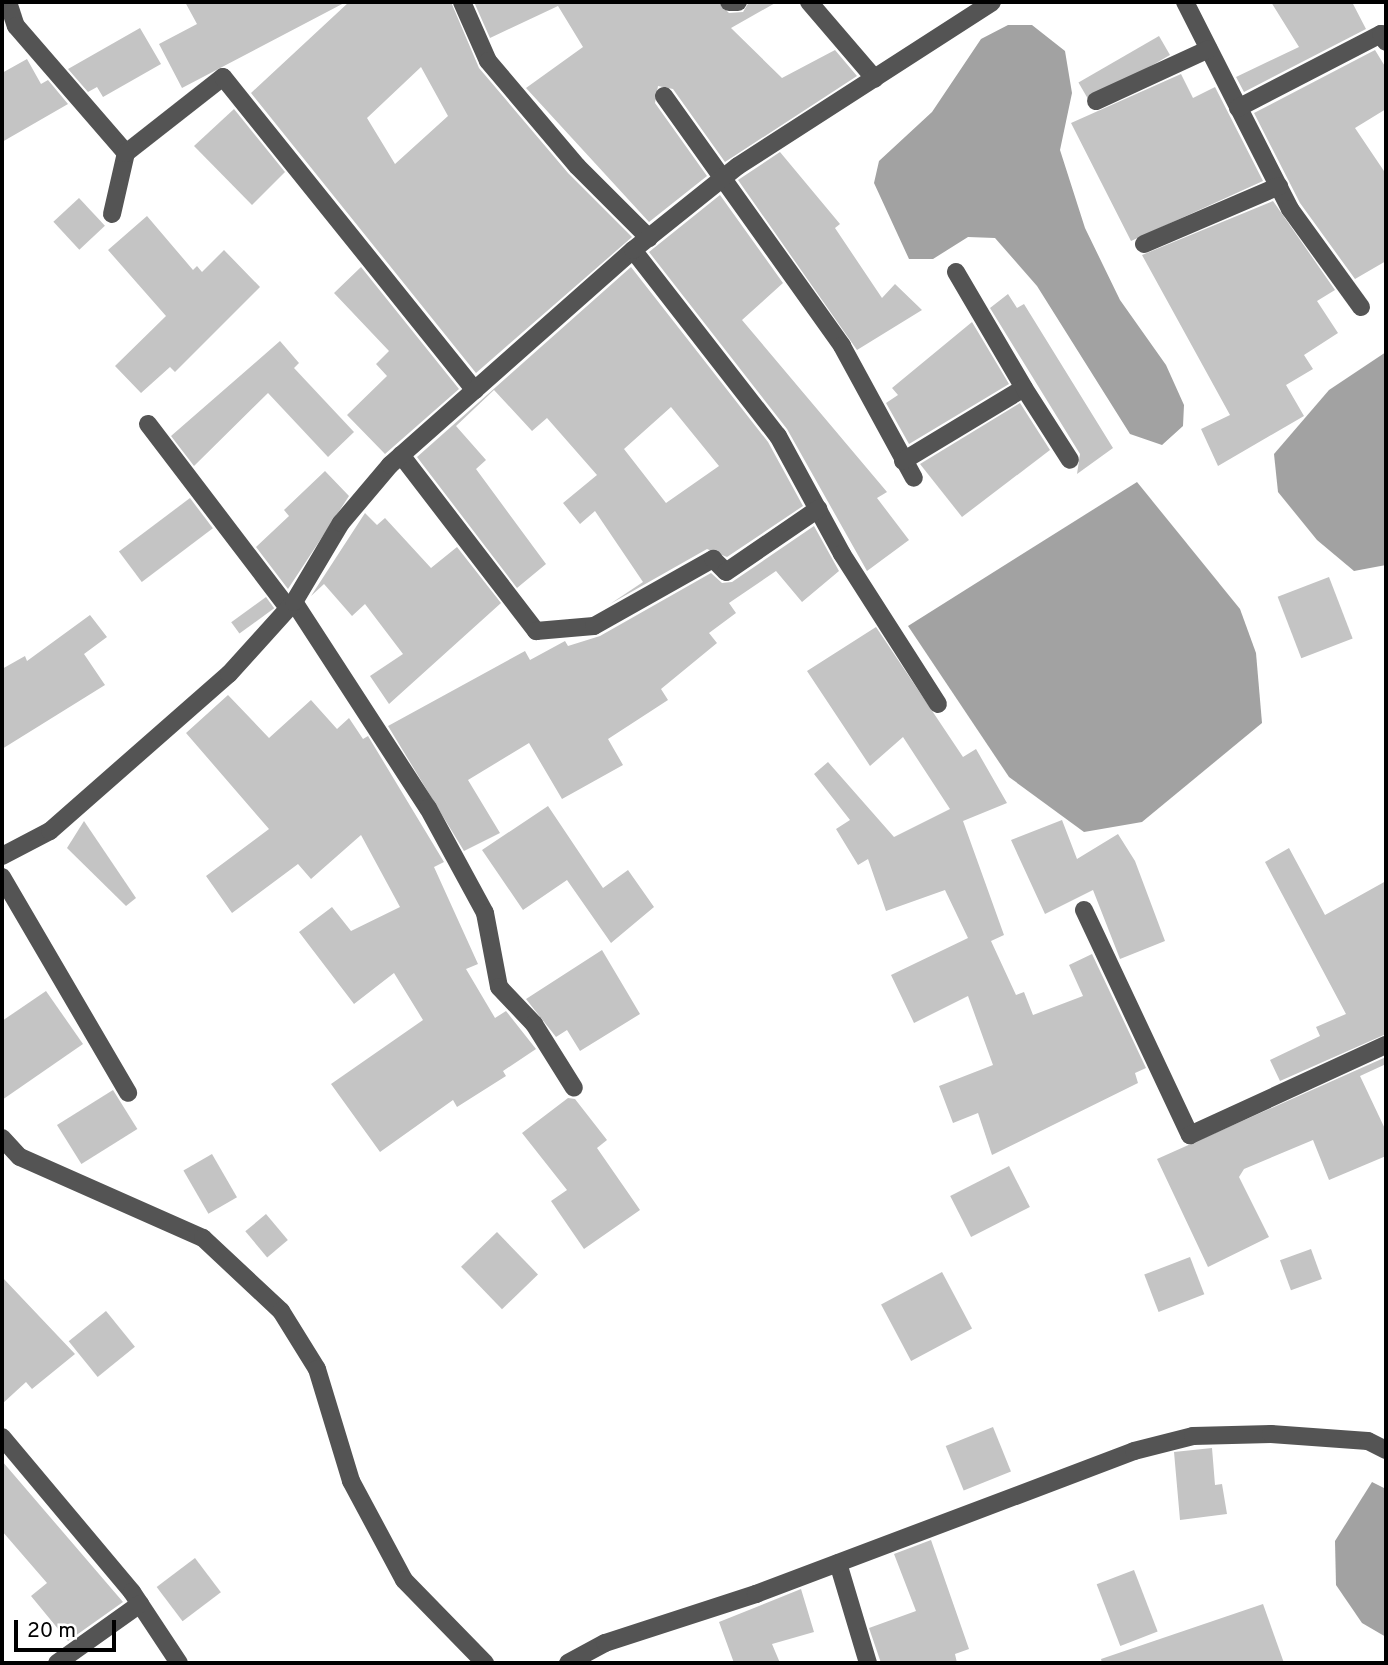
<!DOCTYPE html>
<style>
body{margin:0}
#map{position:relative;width:1388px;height:1665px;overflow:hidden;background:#fff;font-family:Overpass,sans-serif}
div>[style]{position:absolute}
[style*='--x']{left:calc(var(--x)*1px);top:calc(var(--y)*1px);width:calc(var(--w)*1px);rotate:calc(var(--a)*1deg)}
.water>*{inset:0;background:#a2a2a2}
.building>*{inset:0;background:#c4c4c4;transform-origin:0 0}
.minor>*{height:18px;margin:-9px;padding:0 9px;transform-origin:9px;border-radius:9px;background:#545454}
span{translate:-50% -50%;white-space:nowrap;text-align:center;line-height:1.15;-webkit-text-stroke:6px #fff;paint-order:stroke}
.frame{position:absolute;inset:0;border:4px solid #000;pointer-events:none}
.scale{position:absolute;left:14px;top:1620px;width:102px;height:32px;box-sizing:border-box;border:4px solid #000;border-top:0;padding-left:9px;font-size:21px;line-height:24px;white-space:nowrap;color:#000;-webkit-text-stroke:5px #fff;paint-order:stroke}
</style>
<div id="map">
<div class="water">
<i style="clip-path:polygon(1008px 25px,1032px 25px,1065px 51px,1072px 93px,1060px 150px,1085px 228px,1120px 300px,1166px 365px,1184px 405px,1183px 426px,1162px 445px,1130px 434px,1037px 286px,995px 238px,968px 237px,933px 259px,909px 259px,874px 183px,879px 161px,932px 112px,981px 39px)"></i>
<i style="clip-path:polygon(1386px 352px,1386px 565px,1354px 571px,1317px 540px,1278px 492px,1274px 454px,1329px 390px)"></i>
<i style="clip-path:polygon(1137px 482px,1240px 609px,1256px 653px,1262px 723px,1142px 822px,1084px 832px,1009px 777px,908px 626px)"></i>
<i style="clip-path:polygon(1372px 1482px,1386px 1489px,1386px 1637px,1362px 1623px,1336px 1585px,1335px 1541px)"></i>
</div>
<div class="building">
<i style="clip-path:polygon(185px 2px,346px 2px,182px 88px,159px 44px,197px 24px)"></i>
<i style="clip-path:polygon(evenodd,349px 2px,451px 2px,479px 68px,568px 173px,632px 237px,476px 373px,251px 93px,349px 2px,421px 67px,448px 116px,395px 164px,367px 118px,421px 67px)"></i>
<i style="clip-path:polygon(474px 2px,718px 2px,729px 13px,743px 12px,749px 2px,777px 2px,731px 28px,782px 78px,835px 50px,857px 76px,725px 162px,673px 89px,658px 86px,655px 103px,707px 176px,649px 222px,526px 88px,583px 47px,558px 6px,490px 38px)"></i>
<i style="clip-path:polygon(1271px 2px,1352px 2px,1366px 29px,1244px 92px,1236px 77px,1299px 47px)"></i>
<i style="clip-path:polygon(140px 28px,161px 64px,103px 97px,97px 87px,88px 92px,68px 69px)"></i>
<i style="left:1159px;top:36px;width:22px;height:93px;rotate:60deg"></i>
<i style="clip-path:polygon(1375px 50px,1386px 68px,1386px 109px,1355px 128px,1386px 174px,1386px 261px,1355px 279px,1300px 203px,1254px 113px)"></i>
<i style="clip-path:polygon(27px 59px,41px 84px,48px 80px,68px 104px,2px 142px,2px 73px)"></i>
<i style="clip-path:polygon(1181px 74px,1193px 98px,1215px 87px,1263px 181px,1131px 241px,1071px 123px)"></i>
<i style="clip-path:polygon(234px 109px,285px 172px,252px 205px,194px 146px)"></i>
<i style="clip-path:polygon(780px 152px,840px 224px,835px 228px,882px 298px,895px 284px,922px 310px,857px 350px,738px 180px)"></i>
<i style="clip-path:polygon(720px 195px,783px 283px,742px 320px,887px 492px,877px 498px,909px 540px,867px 571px,787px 429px,649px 252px)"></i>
<i style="left:79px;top:198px;width:38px;height:35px;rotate:47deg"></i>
<i style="clip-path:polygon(1273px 201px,1335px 290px,1317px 301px,1338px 333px,1304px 355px,1313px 369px,1286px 385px,1304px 416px,1218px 466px,1201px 429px,1230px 415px,1142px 255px)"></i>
<i style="clip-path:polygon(147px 216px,193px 270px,197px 266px,202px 272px,224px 250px,260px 287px,175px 372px,170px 367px,141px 393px,115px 366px,166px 316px,108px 250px)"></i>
<i style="clip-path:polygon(361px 267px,459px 389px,385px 454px,347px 415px,387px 376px,376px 364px,389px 351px,334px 293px)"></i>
<i style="clip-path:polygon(evenodd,631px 267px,768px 442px,803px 506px,727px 557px,707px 549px,610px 604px,643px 582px,595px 511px,580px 524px,563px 503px,597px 475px,547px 418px,532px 431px,494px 390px,456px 426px,486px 460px,476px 469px,546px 564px,517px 588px,417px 457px,631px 267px,671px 407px,719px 466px,666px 503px,624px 449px,671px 407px)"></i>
<i style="clip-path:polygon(1008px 294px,1017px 308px,1024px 304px,1113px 448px,1077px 474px,1080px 454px,990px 308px)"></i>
<i style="clip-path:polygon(972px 322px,1009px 384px,909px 444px,886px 403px,898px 395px,892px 388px)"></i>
<i style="clip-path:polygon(280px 341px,299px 363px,294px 368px,354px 432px,328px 457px,268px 393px,194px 466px,171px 436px)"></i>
<i style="clip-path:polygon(1020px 403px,1050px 450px,962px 517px,920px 464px)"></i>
<i style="clip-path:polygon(325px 471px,349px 496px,288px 589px,256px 547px,289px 516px,284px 510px)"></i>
<i style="left:190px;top:498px;width:38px;height:89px;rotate:53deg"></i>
<i style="clip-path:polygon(365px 513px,377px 525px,385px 518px,431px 568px,457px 547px,501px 603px,389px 704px,370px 676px,403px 654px,365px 604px,352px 616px,324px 584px,311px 596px)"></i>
<i style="clip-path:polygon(814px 526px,839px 571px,802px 602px,776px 571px,729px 603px,736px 613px,709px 633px,717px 643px,661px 689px,668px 700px,608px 739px,623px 765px,562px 799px,529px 743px,468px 780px,500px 833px,464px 851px,388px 726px,525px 651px,530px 660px,565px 641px,568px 646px,600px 636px,711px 573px,722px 583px,732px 582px)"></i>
<i style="left:1329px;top:577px;width:66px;height:55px;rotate:69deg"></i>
<i style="left:266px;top:597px;width:14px;height:43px;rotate:54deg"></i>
<i style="clip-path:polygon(90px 615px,107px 637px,84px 654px,105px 685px,2px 749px,2px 669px,25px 656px,27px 661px)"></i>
<i style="clip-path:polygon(876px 627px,963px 757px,976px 749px,1007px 803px,963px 821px,1004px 935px,991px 941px,1016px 995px,1024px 992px,1033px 1015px,1083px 996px,1069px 965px,1092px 954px,1146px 1068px,1135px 1073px,1138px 1083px,992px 1155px,978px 1113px,953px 1123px,939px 1086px,993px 1065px,968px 996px,914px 1023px,891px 975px,968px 938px,945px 890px,886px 911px,868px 859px,858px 865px,836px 829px,850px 820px,814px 774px,828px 762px,894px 837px,950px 809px,903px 737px,870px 766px,807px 671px)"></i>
<i style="clip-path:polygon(228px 695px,269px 738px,311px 700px,337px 729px,349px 718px,363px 739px,368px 736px,444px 862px,434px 867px,478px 964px,466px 969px,495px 1018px,506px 1011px,536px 1049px,503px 1071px,506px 1076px,457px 1107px,453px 1100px,380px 1152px,331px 1084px,423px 1020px,394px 973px,354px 1004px,299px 932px,332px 907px,351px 931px,400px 907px,361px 835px,311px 879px,298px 864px,232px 913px,206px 876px,269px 829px,186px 733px)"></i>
<i style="clip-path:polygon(548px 806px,603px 888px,628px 870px,654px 907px,611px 943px,567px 880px,523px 910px,482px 850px)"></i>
<i style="clip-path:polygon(1062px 820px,1077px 859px,1118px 834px,1135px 861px,1165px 941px,1120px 959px,1093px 890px,1045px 914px,1011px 840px)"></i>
<i style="clip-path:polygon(84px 821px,136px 898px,126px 906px,67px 848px)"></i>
<i style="clip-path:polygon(1289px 848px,1325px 915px,1386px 881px,1386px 1034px,1280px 1081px,1270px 1060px,1320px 1036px,1316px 1027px,1346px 1014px,1265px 862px)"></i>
<i style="clip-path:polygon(602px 950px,640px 1014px,580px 1051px,567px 1030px,556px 1037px,526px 999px)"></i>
<i style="clip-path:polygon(46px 991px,83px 1044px,2px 1100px,2px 1021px)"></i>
<i style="clip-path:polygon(1386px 1057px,1386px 1064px,1360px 1076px,1386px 1131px,1386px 1156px,1329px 1180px,1313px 1140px,1244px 1169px,1239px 1177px,1269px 1237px,1208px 1267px,1157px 1159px)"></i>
<i style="left:113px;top:1090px;width:46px;height:66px;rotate:58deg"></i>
<i style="clip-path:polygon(568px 1098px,575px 1099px,607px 1140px,597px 1148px,640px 1210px,584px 1249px,551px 1201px,567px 1190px,522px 1133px)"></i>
<i style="left:212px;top:1154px;width:50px;height:33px;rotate:60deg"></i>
<i style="left:1009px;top:1166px;width:46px;height:66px;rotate:63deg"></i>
<i style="left:266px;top:1214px;width:34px;height:27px;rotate:50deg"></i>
<i style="left:497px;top:1232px;width:59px;height:50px;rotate:46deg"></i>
<i style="left:1311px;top:1249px;width:32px;height:33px;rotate:70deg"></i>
<i style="left:1190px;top:1257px;width:40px;height:49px;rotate:69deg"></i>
<i style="left:942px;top:1272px;width:64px;height:69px;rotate:62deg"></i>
<i style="clip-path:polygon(2px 1277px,75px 1354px,32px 1389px,26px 1382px,2px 1404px)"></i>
<i style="left:106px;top:1311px;width:46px;height:48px;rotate:51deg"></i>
<i style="left:993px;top:1427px;width:48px;height:51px;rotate:68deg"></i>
<i style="clip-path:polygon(1212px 1448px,1215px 1485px,1222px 1484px,1227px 1514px,1180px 1520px,1174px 1452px)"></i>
<i style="clip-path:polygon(2px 1461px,123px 1602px,68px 1641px,31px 1596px,47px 1583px,2px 1531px)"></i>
<i style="clip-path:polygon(931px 1540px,969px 1649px,955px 1654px,957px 1663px,881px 1663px,869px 1628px,916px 1611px,894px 1554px)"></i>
<i style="left:195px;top:1558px;width:43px;height:48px;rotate:53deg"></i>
<i style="left:1134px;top:1570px;width:66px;height:40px;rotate:69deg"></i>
<i style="clip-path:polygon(801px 1589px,814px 1632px,772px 1644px,780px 1663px,734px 1663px,719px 1622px)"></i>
<i style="clip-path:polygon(1263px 1604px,1284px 1663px,1102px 1663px,1101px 1659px)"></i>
</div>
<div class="minor">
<i style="--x:8;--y:2;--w:25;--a:72"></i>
<i style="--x:16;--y:26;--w:168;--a:49.1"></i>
<i style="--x:462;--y:2;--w:64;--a:66.2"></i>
<i style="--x:488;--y:61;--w:138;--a:49.7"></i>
<i style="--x:577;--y:166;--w:102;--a:45"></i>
<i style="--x:729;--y:2;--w:9;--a:0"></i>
<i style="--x:809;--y:2;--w:101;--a:49.4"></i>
<i style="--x:1185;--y:2;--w:232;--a:63.1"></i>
<i style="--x:1290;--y:209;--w:121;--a:54.1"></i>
<i style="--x:664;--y:96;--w:307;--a:54.5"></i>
<i style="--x:842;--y:346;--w:150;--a:61.4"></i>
<i style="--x:1096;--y:101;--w:124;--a:-24.7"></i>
<i style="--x:1238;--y:108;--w:161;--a:-27.4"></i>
<i style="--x:1381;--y:34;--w:9;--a:58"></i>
<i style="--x:112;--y:214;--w:63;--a:-77.1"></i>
<i style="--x:126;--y:153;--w:123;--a:-38.1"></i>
<i style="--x:223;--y:77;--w:402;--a:51.2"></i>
<i style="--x:1144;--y:244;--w:147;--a:-23.2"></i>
<i style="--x:633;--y:250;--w:236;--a:52.1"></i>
<i style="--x:778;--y:436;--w:134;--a:61.5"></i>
<i style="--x:842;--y:554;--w:178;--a:57.4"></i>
<i style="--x:956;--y:272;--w:134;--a:59.6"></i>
<i style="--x:148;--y:424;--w:231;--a:52.7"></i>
<i style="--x:401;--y:455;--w:222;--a:52.5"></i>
<i style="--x:536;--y:631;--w:58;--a:-4.9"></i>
<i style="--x:594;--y:626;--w:137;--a:-29.4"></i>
<i style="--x:713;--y:559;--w:18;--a:45"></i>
<i style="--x:726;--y:572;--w:112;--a:-34.4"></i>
<i style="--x:903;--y:461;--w:141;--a:-31.1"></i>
<i style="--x:1024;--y:388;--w:85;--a:57.4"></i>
<i style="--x:294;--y:602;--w:246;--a:57"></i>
<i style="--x:428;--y:808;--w:119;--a:61.5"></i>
<i style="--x:485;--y:913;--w:75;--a:79.3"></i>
<i style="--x:499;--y:987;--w:51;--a:46.6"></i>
<i style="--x:534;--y:1024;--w:75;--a:58"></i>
<i style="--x:2;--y:856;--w:54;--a:-27.5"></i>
<i style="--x:50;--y:831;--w:238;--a:-41.3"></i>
<i style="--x:229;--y:674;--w:97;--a:-47.9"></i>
<i style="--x:294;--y:602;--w:92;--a:-59.3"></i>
<i style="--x:341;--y:523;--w:76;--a:-49.8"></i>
<i style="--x:390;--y:465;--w:324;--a:-41.5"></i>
<i style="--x:633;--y:250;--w:134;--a:-38.7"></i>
<i style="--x:738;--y:166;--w:302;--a:-32.8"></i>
<i style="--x:2;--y:877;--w:250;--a:59.7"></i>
<i style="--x:1084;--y:910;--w:249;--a:64.8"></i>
<i style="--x:1190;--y:1135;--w:216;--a:-24.7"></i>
<i style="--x:2;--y:1138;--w:26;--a:47"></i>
<i style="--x:20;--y:1157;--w:200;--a:23.9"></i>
<i style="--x:203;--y:1238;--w:107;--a:43.1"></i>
<i style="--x:281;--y:1311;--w:68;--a:58.2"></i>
<i style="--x:317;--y:1369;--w:117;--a:73.1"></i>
<i style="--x:351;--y:1481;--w:112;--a:61.8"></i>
<i style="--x:404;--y:1580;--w:116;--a:45.7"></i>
<i style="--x:2;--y:1437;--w:202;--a:50"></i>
<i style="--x:132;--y:1592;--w:85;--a:56.5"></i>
<i style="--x:838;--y:1563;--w:104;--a:73.3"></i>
<i style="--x:57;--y:1663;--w:102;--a:-35.4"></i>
<i style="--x:568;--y:1663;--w:42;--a:-28.4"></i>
<i style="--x:605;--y:1643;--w:159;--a:-18"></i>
<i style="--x:756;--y:1594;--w:404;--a:-20.7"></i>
<i style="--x:1134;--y:1451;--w:61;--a:-14.3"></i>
<i style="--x:1193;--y:1436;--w:78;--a:-1.5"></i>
<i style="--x:1271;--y:1434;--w:97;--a:4.1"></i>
<i style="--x:1368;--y:1441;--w:20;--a:27"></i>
</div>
<div class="frame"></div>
<div class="scale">20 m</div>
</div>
